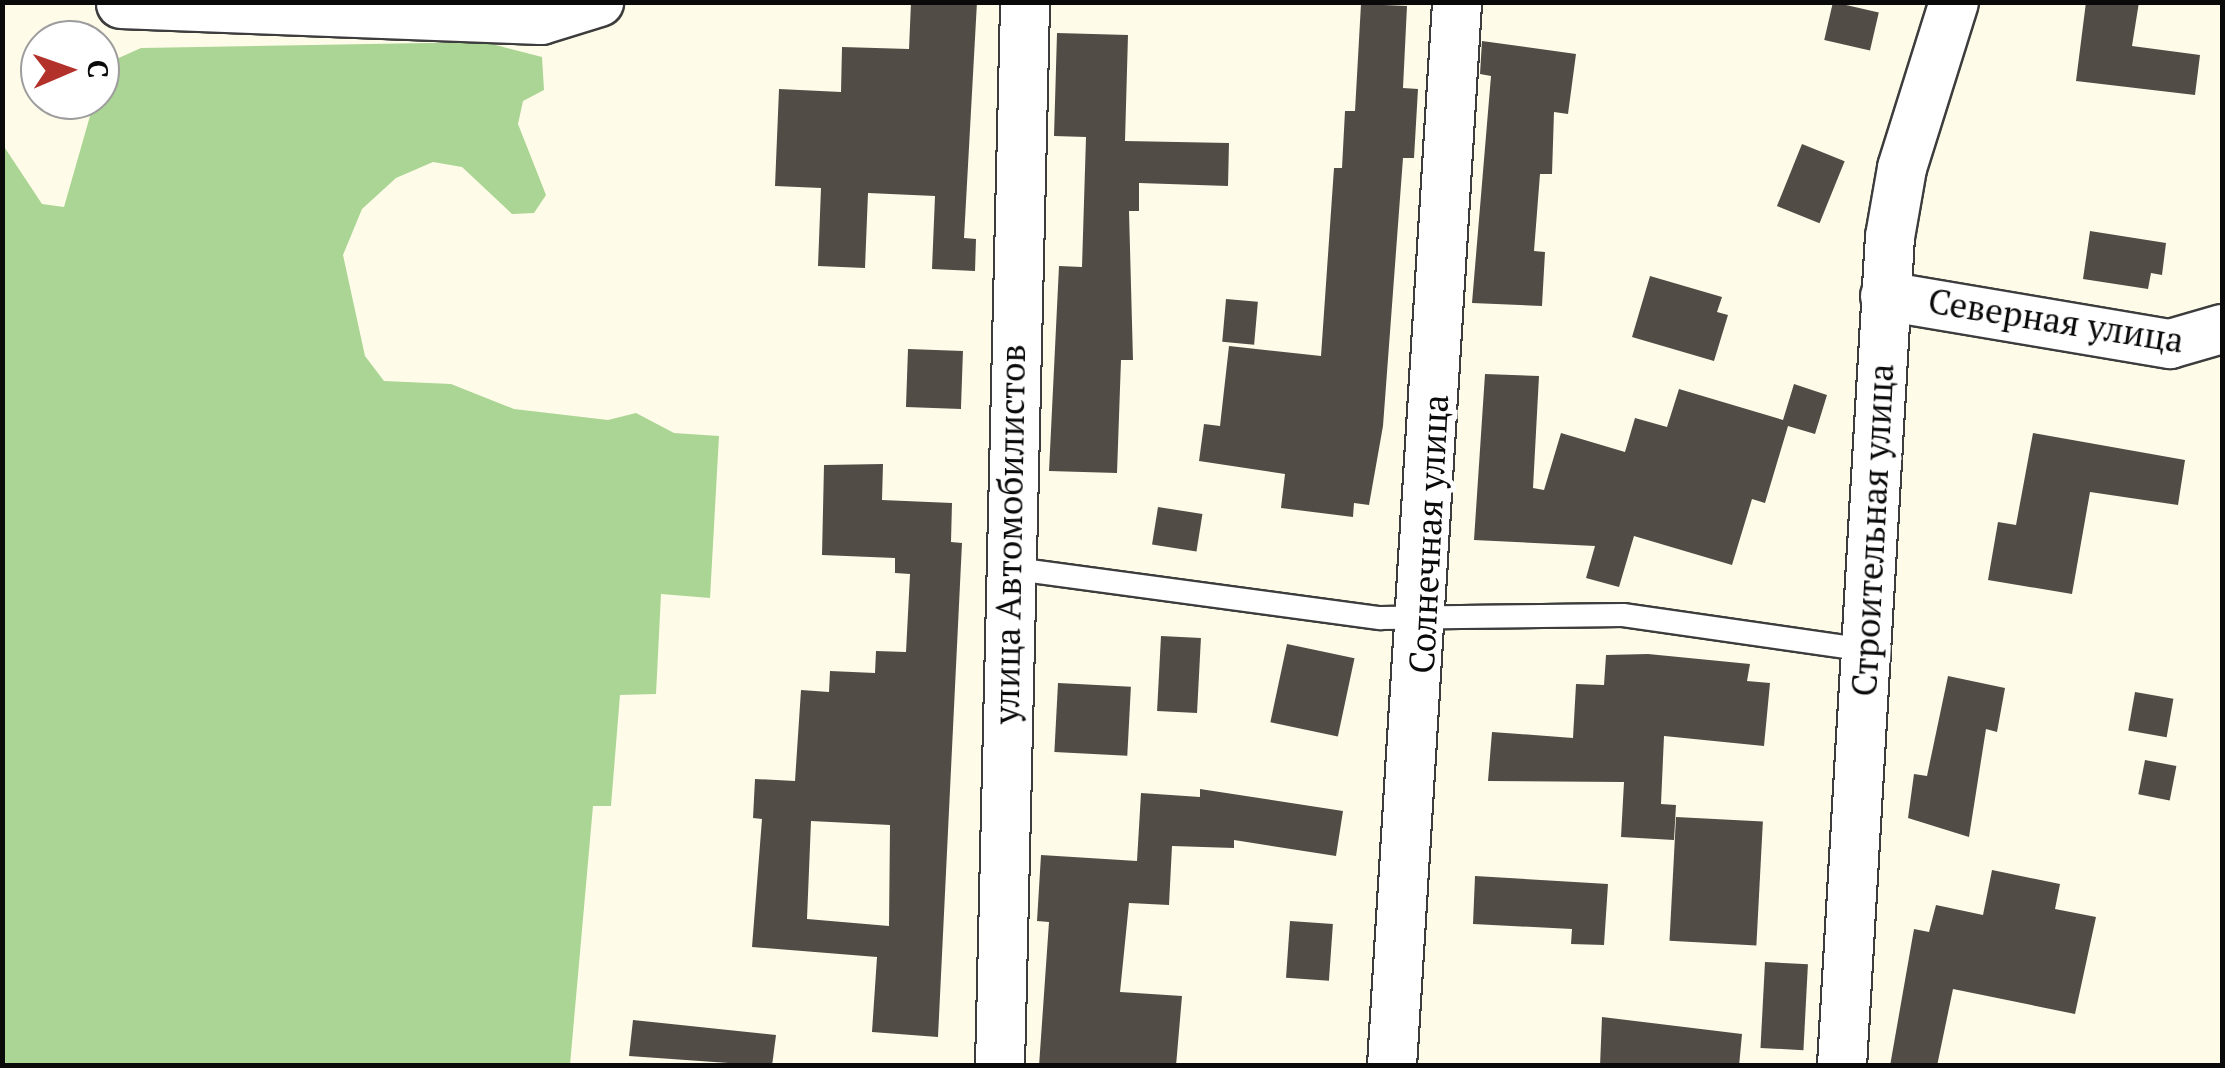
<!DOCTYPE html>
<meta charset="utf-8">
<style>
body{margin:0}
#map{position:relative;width:2225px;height:1068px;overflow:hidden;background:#fefce8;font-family:"PT Serif",serif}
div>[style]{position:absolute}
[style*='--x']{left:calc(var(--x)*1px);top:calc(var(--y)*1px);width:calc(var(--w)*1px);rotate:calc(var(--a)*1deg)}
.forest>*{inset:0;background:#abd594}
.building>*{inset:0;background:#524c47;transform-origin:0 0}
.roads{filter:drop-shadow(2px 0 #3d3d3d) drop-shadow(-2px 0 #3d3d3d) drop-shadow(0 2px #3d3d3d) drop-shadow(0 -2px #3d3d3d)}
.service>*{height:22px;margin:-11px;padding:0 11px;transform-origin:11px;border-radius:11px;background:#fff}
.minor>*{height:48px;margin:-24px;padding:0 24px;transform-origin:24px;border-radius:24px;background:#fff}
span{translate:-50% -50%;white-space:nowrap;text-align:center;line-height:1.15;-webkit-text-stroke:10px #fff;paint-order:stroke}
.street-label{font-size:35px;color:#0a0a0a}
.frame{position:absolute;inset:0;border:5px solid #0a0a0a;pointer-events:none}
.north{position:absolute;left:20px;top:20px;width:100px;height:100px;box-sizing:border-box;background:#fff;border:2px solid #9d9d9d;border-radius:50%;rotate:88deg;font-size:28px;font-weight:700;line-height:40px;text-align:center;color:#0a0a0a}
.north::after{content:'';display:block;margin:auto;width:35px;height:45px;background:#b2312a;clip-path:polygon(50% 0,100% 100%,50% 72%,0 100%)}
</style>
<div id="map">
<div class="forest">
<i style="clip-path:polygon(484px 42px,542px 57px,544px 90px,523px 101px,518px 124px,546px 195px,534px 213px,512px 214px,462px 167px,433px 162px,396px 178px,362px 209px,343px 255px,365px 356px,384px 381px,451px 384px,514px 409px,608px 420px,636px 413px,674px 433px,719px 436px,710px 598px,661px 594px,656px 694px,620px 695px,611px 806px,593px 806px,570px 1065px,3px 1065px,3px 145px,42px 204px,64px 207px,100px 81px,112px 61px,141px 48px)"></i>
</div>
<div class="building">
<i style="clip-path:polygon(911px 2px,977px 2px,964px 238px,976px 239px,975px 271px,932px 269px,935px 196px,868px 193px,865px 268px,818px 266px,821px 188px,775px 186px,779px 89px,841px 92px,842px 47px,909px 49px)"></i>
<i style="left:1833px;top:2px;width:47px;height:39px;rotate:13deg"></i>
<i style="clip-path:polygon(2086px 2px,2139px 2px,2132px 46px,2200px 55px,2195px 95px,2076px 81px)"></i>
<i style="clip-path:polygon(1361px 4px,1407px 6px,1403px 88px,1418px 89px,1414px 158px,1403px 158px,1383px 426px,1369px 505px,1354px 503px,1353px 517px,1281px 508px,1285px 474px,1199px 461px,1204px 424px,1220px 426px,1229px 346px,1321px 356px,1334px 168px,1342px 168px,1345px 111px,1355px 111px)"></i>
<i style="clip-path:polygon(1057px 33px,1128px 35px,1125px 141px,1229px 143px,1228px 186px,1139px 183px,1139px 211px,1129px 211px,1133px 360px,1121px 360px,1117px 473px,1049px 471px,1059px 266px,1082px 267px,1086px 137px,1054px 136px)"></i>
<i style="clip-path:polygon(1482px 41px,1576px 54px,1568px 114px,1554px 112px,1552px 174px,1540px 174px,1534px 251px,1545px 252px,1542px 306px,1472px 303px,1491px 76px,1480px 74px)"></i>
<i style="left:1802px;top:144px;width:46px;height:67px;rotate:22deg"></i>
<i style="clip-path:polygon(2090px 231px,2166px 243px,2162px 275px,2151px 273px,2148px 289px,2083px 279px)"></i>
<i style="clip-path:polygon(1650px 276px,1722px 297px,1717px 312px,1728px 315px,1714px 361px,1632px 337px)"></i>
<i style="left:1226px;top:299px;width:32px;height:43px;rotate:5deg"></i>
<i style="left:908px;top:349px;width:55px;height:58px;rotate:2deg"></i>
<i style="clip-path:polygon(1485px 374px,1539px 376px,1533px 488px,1544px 490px,1561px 433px,1625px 452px,1635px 418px,1667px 427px,1679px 389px,1783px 420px,1794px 384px,1827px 395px,1815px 434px,1788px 426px,1765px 503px,1752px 499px,1732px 565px,1634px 536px,1619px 587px,1586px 578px,1595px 546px,1474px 540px)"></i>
<i style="clip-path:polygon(2033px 433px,2185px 460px,2178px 505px,2090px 492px,2072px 594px,1988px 580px,1998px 522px,2016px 525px)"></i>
<i style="clip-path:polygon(evenodd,883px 464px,882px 500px,952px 503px,951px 542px,962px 543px,938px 1037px,872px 1032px,877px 957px,752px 947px,762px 819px,753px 818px,755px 779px,795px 781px,801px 690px,829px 692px,830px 671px,875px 673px,876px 651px,906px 652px,910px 574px,895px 573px,895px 558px,822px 555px,824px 465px,883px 464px,811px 821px,890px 825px,889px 926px,807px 919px,811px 821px)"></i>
<i style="left:1158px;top:507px;width:45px;height:38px;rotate:9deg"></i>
<i style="left:1161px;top:636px;width:40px;height:75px;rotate:3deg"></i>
<i style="left:1287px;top:644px;width:69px;height:80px;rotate:12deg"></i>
<i style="clip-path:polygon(1648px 654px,1750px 664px,1747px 681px,1770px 683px,1764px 746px,1664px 736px,1661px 804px,1676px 805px,1674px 840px,1621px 837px,1624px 782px,1488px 781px,1492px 732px,1573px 738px,1576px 684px,1604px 685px,1606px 655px)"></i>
<i style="clip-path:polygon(1948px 676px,2005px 688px,1997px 732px,1986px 729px,1969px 837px,1908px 818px,1914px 774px,1927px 776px)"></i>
<i style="left:1058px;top:683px;width:73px;height:69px;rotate:3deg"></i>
<i style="left:2135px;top:692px;width:39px;height:39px;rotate:10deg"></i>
<i style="left:2145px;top:760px;width:32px;height:35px;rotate:11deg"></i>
<i style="clip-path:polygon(1200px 789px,1343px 811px,1336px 856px,1234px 840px,1234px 848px,1172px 846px,1169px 905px,1129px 903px,1120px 992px,1182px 996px,1176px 1066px,1039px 1066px,1049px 922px,1037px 921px,1041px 855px,1137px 861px,1141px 793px,1200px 797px)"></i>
<i style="left:1676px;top:817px;width:87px;height:124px;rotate:3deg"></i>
<i style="clip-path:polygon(1992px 870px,2060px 884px,2055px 909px,2096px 917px,2075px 1014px,1953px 989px,1937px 1066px,1890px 1066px,1914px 929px,1929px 932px,1936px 905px,1983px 915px)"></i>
<i style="clip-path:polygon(1475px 876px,1608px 884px,1604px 945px,1571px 944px,1572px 929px,1473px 924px)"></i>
<i style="left:1290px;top:921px;width:43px;height:57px;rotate:4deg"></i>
<i style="left:1765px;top:962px;width:43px;height:86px;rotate:3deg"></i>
<i style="clip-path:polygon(1602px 1017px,1742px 1034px,1739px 1066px,1600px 1066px)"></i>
<i style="clip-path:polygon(633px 1020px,776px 1035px,772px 1066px,629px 1056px)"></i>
</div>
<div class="roads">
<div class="service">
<i style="--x:1009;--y:568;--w:374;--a:7.7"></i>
<i style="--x:1380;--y:618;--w:243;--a:-0.7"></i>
<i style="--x:1623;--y:615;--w:245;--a:8.2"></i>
</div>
<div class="minor">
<i style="--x:121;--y:4;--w:420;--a:2.2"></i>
<i style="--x:541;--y:20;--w:61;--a:-17.2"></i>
<i style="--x:1885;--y:296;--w:289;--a:9.6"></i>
<i style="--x:2170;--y:344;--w:54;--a:-16.1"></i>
<i style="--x:1000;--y:1066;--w:1064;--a:-88.65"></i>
<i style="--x:1392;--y:1066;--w:1066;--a:-86.5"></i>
<i style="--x:1842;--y:1066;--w:830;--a:-86.69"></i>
<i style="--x:1890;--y:237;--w:70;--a:-80.1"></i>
<i style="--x:1902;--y:168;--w:174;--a:-72.6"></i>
</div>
</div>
<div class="street-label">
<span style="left:2056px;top:320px;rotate:9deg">Северная улица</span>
<span style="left:1872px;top:530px;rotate:-87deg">Строительная улица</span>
<span style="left:1009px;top:534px;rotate:-89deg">улица Автомобилистов</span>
<span style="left:1428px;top:534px;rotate:-87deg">Солнечная улица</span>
</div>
<div class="frame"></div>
<div class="north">С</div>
</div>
